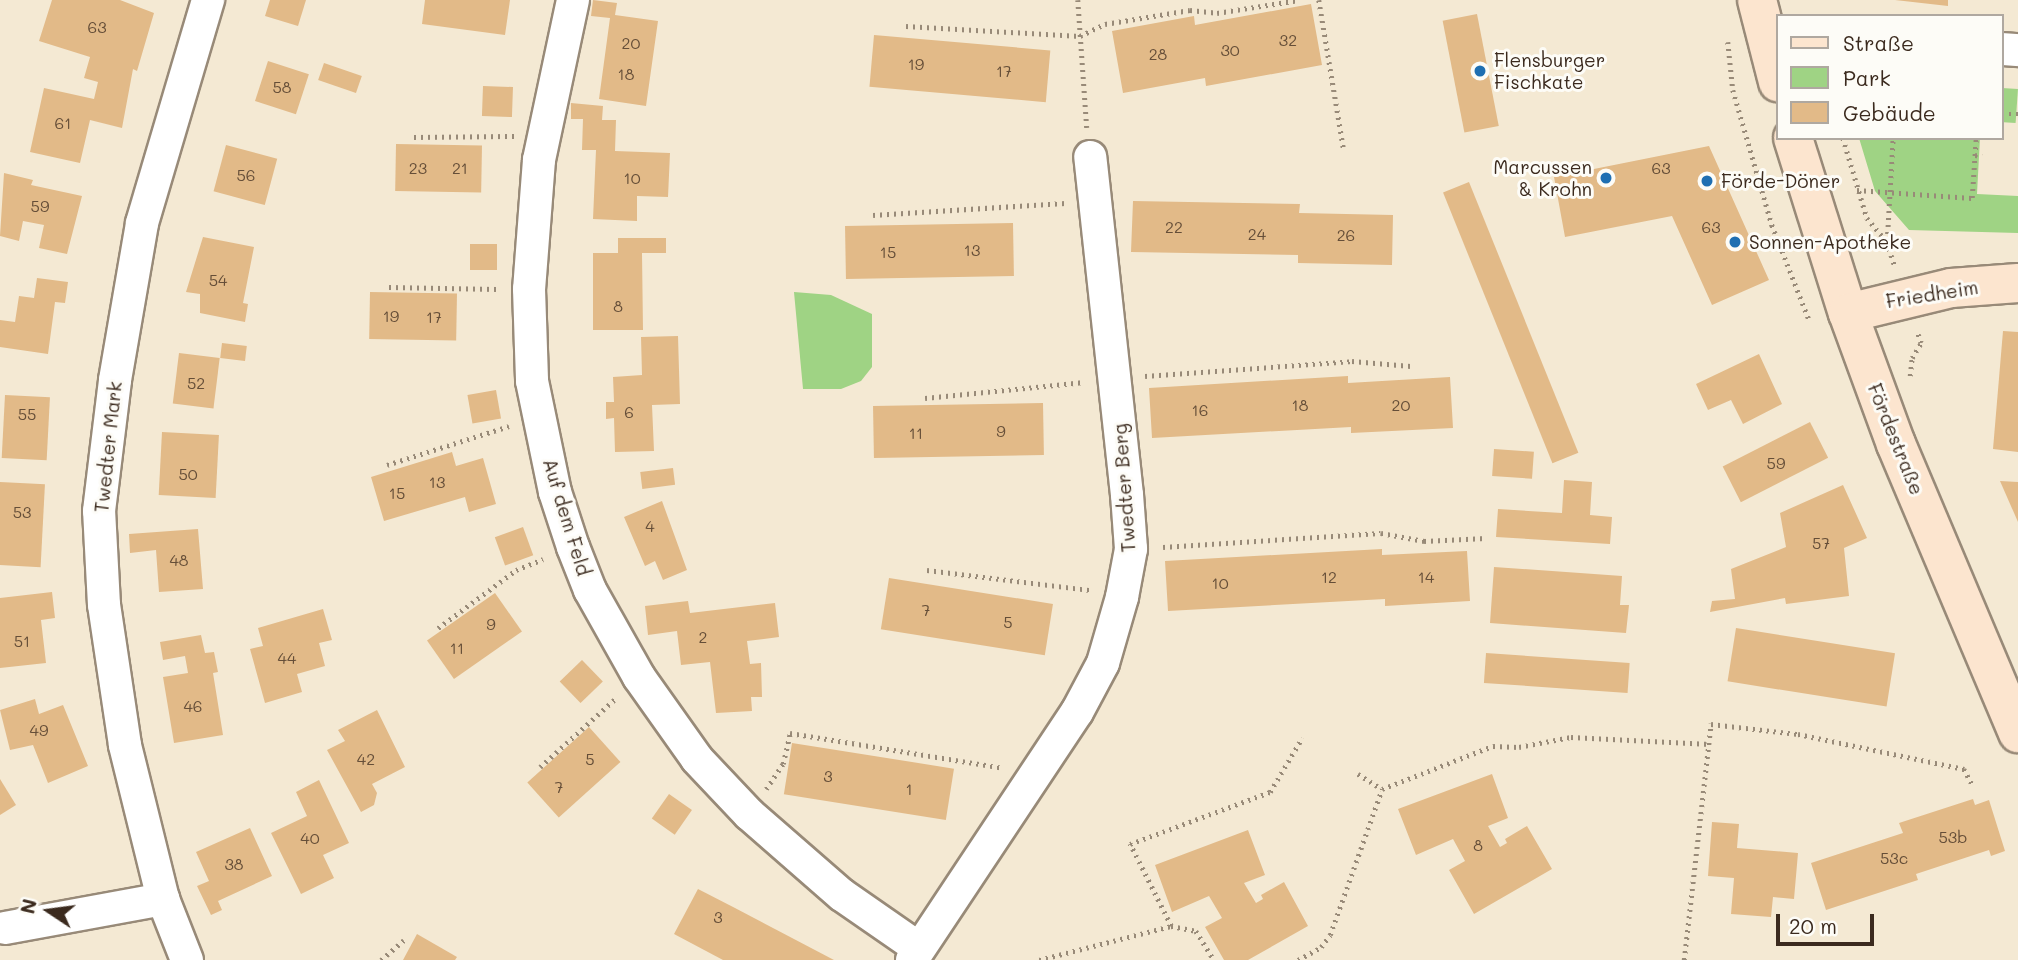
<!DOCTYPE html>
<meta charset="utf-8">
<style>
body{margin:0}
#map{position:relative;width:2018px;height:960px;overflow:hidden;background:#f4e9d3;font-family:Mali,sans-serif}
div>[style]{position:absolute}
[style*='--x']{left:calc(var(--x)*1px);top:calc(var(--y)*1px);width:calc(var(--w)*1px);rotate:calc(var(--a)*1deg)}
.green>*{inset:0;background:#9fd384;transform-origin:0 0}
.building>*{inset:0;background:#e2ba88;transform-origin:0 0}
.path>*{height:4.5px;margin-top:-2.25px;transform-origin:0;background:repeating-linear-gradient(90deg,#988a78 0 2px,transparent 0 7px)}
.roads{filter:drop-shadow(2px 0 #988a78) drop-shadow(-2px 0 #988a78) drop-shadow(0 2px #988a78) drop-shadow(0 -2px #988a78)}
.street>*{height:32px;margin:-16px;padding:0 16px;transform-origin:16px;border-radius:16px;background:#fff}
.secondary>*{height:38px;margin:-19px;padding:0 19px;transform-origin:19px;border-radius:19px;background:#fce5cf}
.dots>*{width:19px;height:19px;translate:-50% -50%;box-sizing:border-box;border:4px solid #fdfcf7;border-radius:50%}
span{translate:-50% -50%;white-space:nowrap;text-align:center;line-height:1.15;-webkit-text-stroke:6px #fdfcf7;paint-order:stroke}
.number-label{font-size:16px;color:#654e38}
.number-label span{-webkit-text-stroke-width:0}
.poi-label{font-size:19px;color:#3b2a1e}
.left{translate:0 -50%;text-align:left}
.right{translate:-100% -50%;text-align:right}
.street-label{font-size:19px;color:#3b2a1e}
.legend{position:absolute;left:1776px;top:14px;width:228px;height:126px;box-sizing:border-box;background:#fdfcf7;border:2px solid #afa8a0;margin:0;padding:9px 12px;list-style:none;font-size:21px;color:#3b2a1e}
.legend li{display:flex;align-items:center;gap:14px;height:35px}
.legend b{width:35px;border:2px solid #afa8a0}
.north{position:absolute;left:14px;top:876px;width:70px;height:70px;-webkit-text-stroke:5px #fdfcf7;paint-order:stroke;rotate:283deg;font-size:19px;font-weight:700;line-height:28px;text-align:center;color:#3b2a1e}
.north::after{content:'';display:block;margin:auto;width:24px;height:32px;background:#3b2a1e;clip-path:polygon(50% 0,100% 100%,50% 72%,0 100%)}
.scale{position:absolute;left:1776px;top:914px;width:98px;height:32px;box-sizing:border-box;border:4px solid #3b2a1e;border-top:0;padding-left:9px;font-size:21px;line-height:24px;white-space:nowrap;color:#3b2a1e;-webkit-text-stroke:5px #fdfcf7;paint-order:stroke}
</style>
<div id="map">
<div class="green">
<i style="left:2002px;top:88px;width:16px;height:34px;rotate:4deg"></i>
<i style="clip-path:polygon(1859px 138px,1980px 138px,1977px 194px,2018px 196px,2018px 233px,1909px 230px,1875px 191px)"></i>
<i style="clip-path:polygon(794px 292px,831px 295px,872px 314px,872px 367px,861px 381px,841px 389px,803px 389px)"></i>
</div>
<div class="building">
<i style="clip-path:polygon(52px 0,120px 0,154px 13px,137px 71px,133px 69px,122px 128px,90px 120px,80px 163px,30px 152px,44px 88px,94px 99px,98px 82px,84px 78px,90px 57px,39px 41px)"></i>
<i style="clip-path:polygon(270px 0,306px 0,298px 26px,265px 16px)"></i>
<i style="clip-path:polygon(425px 0,510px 0,505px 35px,422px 24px)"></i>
<i style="clip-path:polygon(593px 0,617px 3px,615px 15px,658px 21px,646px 106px,599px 99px,610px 18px,591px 16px)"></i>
<i style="clip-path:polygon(1895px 0,1948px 0,1948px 6px)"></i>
<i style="clip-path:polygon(1311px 4px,1322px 65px,1206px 86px,1205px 78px,1123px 93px,1112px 31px,1194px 16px,1195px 25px)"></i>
<i style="left:1477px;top:14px;width:114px;height:35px;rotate:79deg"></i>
<i style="left:874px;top:35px;width:177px;height:52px;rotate:5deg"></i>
<i style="left:268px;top:61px;width:43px;height:42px;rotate:18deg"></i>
<i style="left:324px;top:63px;width:40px;height:18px;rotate:19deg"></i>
<i style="left:483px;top:86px;width:30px;height:30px;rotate:2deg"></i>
<i style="clip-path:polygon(571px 103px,603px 106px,602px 120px,616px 120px,615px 151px,670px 153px,668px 197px,637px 196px,637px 221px,593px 219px,596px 150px,582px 150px,583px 119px,571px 119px)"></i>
<i style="left:396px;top:144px;width:86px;height:47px;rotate:1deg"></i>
<i style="left:226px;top:145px;width:53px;height:48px;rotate:15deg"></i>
<i style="clip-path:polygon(1709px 146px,1769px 280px,1712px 305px,1672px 216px,1565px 237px,1554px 177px)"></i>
<i style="clip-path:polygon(4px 173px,33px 180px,31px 185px,82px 196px,67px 254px,39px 248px,44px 225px,23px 221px,19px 241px,0 236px)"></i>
<i style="left:1469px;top:182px;width:292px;height:28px;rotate:68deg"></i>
<i style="clip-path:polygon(1133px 201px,1300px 204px,1299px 213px,1393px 215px,1392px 265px,1298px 263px,1298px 255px,1131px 252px)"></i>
<i style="left:1013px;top:223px;width:53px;height:168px;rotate:89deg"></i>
<i style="clip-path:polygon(203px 237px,254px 247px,243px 303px,248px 304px,245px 322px,200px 313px,200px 294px,186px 292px)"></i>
<i style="clip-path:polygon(618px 238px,666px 238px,666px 253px,642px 253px,643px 330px,593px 330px,593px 253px,618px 253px)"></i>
<i style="left:470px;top:244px;width:27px;height:26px"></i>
<i style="clip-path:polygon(37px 278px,68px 282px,65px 303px,55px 302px,48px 354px,0 347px,0 320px,15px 322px,19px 296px,34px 298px)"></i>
<i style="left:370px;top:292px;width:87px;height:47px;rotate:1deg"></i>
<i style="clip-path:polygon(2003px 331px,2018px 332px,2018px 452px,1993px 449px)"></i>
<i style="clip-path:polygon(678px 336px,680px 404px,652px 405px,654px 451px,615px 452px,614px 418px,606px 419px,606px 402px,614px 402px,613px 377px,642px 375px,641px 337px)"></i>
<i style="left:222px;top:343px;width:25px;height:15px;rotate:7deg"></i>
<i style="left:179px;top:353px;width:41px;height:51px;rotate:7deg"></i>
<i style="clip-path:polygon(1759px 354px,1782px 404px,1743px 424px,1731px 400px,1708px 410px,1696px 384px)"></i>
<i style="clip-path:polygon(1348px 376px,1348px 383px,1450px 377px,1453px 428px,1351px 433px,1351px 427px,1152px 438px,1149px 388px)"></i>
<i style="left:496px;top:390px;width:29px;height:29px;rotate:80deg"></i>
<i style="left:5px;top:395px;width:45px;height:63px;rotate:3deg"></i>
<i style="left:1043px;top:403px;width:52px;height:170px;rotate:89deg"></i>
<i style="left:1810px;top:422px;width:40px;height:98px;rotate:63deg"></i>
<i style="left:162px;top:432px;width:57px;height:63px;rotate:3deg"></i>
<i style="left:1494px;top:449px;width:40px;height:27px;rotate:4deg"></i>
<i style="clip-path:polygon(452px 452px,456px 466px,483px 458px,496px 504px,469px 512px,465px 497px,384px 521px,371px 477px)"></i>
<i style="left:673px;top:468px;width:17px;height:33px;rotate:83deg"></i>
<i style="clip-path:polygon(1564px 480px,1592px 482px,1590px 515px,1612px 517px,1610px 544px,1496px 537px,1498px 509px,1562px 513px)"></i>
<i style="clip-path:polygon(2000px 481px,2018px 482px,2018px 522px)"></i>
<i style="left:0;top:482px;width:45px;height:83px;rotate:3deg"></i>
<i style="clip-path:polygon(1843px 485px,1867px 538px,1844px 548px,1849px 596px,1786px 604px,1785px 598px,1710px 612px,1712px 601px,1735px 599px,1731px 569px,1786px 547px,1780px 513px)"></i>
<i style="clip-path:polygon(662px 501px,687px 570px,663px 580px,655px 561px,645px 566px,624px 517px)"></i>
<i style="left:523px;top:527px;width:30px;height:30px;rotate:70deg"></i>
<i style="clip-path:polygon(198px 529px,203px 589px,159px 592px,156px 550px,130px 553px,129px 534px)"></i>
<i style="clip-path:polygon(1382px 549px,1382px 555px,1467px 551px,1470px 601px,1385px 606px,1385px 599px,1168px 611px,1165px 561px)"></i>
<i style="clip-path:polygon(1494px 567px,1622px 576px,1620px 605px,1629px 605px,1626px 633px,1490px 623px)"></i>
<i style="left:889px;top:578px;width:166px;height:52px;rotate:9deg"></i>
<i style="clip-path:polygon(52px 592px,55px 618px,41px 620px,46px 663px,0 668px,0 598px)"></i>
<i style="left:495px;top:593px;width:47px;height:83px;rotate:55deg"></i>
<i style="clip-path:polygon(688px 601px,690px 613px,775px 603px,779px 637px,747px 641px,750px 664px,761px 663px,762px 697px,751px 697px,752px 711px,716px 713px,710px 662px,681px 665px,677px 631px,648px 635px,645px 606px)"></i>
<i style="clip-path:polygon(323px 609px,332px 640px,319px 643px,325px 666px,297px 674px,302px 692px,265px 703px,250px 649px,263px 646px,258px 628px)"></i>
<i style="left:1736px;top:628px;width:161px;height:54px;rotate:9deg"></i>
<i style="clip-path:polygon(201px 635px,205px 653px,214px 652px,218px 672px,213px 673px,223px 735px,174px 743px,163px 677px,188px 673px,185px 656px,163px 660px,160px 642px)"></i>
<i style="left:1486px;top:653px;width:144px;height:30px;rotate:4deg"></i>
<i style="left:582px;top:660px;width:30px;height:31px;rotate:46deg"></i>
<i style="clip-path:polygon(35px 699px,39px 714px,63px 705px,88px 766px,48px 783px,33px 745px,10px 750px,0 710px)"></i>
<i style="clip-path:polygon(377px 710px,405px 767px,372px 784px,377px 793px,374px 805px,361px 812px,327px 750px,345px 741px,338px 730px)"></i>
<i style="left:589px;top:727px;width:47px;height:83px;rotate:48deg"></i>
<i style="left:792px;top:743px;width:164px;height:52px;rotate:9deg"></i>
<i style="clip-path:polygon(1492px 774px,1508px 818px,1488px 826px,1500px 847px,1507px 843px,1505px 839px,1527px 826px,1552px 869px,1474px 914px,1449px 870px,1465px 861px,1453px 839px,1416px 855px,1398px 809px)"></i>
<i style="clip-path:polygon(0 779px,16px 805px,0 815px)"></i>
<i style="clip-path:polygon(319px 780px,349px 843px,323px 855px,334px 878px,301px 894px,271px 833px,307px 816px,296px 792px)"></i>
<i style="left:669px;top:794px;width:28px;height:30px;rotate:35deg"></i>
<i style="clip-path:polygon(1973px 799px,1975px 805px,1989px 800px,2005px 851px,1991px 856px,1989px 850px,1916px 874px,1918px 880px,1826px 910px,1811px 863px,1903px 833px,1899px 823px)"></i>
<i style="clip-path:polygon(1712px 822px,1739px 824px,1737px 848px,1798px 853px,1794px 899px,1773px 897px,1771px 917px,1731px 914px,1734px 878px,1708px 876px)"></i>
<i style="clip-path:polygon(250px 828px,272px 876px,218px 901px,222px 910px,211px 915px,197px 886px,209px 881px,196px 852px)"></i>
<i style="clip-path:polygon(1248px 830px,1265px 875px,1244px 883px,1256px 903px,1263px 899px,1261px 895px,1284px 882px,1308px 926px,1248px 960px,1224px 960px,1205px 927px,1222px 918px,1209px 896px,1172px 912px,1155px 865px)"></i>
<i style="clip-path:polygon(698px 889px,735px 908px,834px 960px,723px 960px,674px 934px)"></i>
<i style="clip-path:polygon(417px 934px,457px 957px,455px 960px,403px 960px)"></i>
</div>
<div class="path">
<i style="--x:1078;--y:0;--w:128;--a:86"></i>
<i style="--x:1319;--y:0;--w:153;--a:80.6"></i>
<i style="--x:906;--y:26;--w:174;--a:3.3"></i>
<i style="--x:1080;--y:36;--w:28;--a:-26"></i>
<i style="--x:1105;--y:24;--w:86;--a:-9.4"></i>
<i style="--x:1190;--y:10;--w:27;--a:6"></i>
<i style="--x:1217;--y:13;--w:83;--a:-9"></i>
<i style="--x:1728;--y:42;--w:48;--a:84.1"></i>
<i style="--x:1733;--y:90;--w:141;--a:73.9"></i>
<i style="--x:1772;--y:225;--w:104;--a:68.6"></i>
<i style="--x:2002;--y:114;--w:16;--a:0"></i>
<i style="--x:414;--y:137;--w:100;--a:-0.6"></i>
<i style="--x:1843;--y:138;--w:84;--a:73.3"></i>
<i style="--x:1867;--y:218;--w:31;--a:50"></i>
<i style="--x:1887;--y:242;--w:26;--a:72"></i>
<i style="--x:1975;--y:155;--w:7;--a:8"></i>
<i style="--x:1857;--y:190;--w:115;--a:4"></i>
<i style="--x:1972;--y:198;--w:60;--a:-86.2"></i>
<i style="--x:873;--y:215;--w:193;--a:-3.6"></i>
<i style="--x:1887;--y:241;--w:103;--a:-86.7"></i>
<i style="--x:389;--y:287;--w:108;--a:1.1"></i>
<i style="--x:1145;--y:376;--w:208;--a:-4.1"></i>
<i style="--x:1352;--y:361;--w:59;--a:4.8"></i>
<i style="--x:1910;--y:376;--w:18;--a:-84"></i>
<i style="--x:1912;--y:358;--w:17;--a:-59"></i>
<i style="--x:1921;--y:343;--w:12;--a:-110"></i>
<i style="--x:925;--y:398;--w:160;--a:-5.7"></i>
<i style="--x:387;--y:465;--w:128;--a:-17.7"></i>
<i style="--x:1163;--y:547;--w:218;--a:-3.7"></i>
<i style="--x:1381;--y:533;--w:44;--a:10.5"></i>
<i style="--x:1424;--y:541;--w:62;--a:-2.8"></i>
<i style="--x:927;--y:570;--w:165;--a:7"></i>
<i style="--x:438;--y:628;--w:97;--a:-36.6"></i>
<i style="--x:516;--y:570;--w:29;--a:-22"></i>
<i style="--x:540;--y:767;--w:101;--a:-42.2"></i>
<i style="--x:1358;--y:774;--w:28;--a:32"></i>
<i style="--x:766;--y:789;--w:30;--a:-56"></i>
<i style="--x:783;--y:764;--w:32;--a:-77"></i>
<i style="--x:790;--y:733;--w:216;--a:9.3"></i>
<i style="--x:1171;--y:926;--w:92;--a:-116.6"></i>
<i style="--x:1130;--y:844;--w:149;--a:-20.4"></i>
<i style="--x:1270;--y:792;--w:63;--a:-59.3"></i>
<i style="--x:381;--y:960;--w:30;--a:-41"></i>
<i style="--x:1039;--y:960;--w:136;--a:-14.4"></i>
<i style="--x:1171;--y:926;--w:25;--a:11"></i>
<i style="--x:1196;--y:931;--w:34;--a:58"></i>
<i style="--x:1298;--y:960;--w:26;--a:-29"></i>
<i style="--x:1321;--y:947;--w:15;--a:-53"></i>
<i style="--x:1330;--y:935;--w:155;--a:-70.4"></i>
<i style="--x:1382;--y:789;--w:119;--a:-21.2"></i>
<i style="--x:1493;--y:746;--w:26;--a:2"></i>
<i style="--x:1519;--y:747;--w:53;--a:-10.9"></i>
<i style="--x:1571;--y:737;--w:139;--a:2.9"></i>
<i style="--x:1684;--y:960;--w:238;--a:-83.5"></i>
<i style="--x:1711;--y:724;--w:88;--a:6.6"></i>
<i style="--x:1798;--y:734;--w:170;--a:11.9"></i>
<i style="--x:1964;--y:769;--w:17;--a:62"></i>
</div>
<div class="roads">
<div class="street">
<i style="--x:573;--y:0;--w:164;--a:102"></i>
<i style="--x:539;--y:160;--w:129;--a:94.4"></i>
<i style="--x:529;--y:289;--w:92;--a:88.1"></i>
<i style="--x:532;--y:381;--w:113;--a:78.3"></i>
<i style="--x:555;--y:492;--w:58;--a:71.9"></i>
<i style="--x:573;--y:547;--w:46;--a:68.4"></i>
<i style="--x:590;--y:590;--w:100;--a:60.6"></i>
<i style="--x:639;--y:677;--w:100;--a:54.7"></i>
<i style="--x:697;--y:759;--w:76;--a:46.6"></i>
<i style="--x:749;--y:814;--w:123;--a:41.1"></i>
<i style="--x:842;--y:895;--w:91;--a:34.7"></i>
<i style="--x:2002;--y:49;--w:16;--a:4"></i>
<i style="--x:5;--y:928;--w:161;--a:-10.4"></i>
<i style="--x:187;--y:960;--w:66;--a:-111.5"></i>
<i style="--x:163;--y:899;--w:159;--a:-103.9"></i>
<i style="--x:125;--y:745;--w:142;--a:-98.5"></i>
<i style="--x:104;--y:605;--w:94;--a:-93"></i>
<i style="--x:99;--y:511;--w:132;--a:-83"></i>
<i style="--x:115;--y:380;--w:159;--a:-80.2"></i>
<i style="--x:142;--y:223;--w:233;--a:-73.5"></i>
<i style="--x:912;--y:960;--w:298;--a:-56.4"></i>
<i style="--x:1077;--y:712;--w:55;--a:-62"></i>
<i style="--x:1103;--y:663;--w:69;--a:-73.9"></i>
<i style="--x:1122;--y:597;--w:49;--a:-79.4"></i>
<i style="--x:1131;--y:549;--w:54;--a:-94.2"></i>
<i style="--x:1127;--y:495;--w:340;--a:-96.2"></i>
</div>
<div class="secondary">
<i style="--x:1757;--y:0;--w:85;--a:75.6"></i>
<i style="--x:1793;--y:138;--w:183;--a:72.6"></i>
<i style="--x:1848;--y:313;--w:140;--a:69.9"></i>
<i style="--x:1896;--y:444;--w:314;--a:67.1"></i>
<i style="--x:1848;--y:313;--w:106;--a:-13.6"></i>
<i style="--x:1951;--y:288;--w:67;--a:-4.3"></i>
</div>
</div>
<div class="dots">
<i style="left:1480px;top:71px;background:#1f6fb2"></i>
<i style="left:1606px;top:178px;background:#1f6fb2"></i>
<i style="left:1707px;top:181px;background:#1f6fb2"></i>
<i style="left:1735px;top:242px;background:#1f6fb2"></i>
</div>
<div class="number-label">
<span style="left:97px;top:27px">63</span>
<span style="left:1288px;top:40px">32</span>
<span style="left:631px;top:43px">20</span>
<span style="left:1230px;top:50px">30</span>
<span style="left:1158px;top:54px">28</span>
<span style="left:916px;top:64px">19</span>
<span style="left:1004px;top:71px">17</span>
<span style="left:626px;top:74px">18</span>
<span style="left:282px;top:87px">58</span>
<span style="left:63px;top:123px">61</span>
<span style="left:418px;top:168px">23</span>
<span style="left:460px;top:168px">21</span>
<span style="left:1661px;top:168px">63</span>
<span style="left:246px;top:175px">56</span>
<span style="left:632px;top:178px">10</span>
<span style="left:40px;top:206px">59</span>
<span style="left:1174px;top:227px">22</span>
<span style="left:1711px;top:227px">63</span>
<span style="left:1257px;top:234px">24</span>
<span style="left:1346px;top:235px">26</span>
<span style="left:972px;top:250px">13</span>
<span style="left:888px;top:252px">15</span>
<span style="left:218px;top:280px">54</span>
<span style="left:618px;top:306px">8</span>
<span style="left:391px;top:316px">19</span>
<span style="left:434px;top:317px">17</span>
<span style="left:196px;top:383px">52</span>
<span style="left:1300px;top:405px">18</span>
<span style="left:1401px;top:405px">20</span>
<span style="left:1200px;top:410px">16</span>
<span style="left:629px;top:412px">6</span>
<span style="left:27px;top:414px">55</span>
<span style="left:1001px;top:431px">9</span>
<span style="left:916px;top:433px">11</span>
<span style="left:1776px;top:463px">59</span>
<span style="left:188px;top:474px">50</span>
<span style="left:437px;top:482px">13</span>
<span style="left:397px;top:493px">15</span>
<span style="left:22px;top:512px">53</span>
<span style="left:650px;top:526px">4</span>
<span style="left:1821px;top:543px">57</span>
<span style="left:179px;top:560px">48</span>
<span style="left:1329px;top:577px">12</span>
<span style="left:1426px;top:577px">14</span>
<span style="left:1220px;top:583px">10</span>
<span style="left:926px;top:610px">7</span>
<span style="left:1008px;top:622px">5</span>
<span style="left:491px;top:624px">9</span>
<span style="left:703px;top:637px">2</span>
<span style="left:22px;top:641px">51</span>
<span style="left:457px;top:648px">11</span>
<span style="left:287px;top:658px">44</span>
<span style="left:193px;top:706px">46</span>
<span style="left:39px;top:730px">49</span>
<span style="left:366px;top:759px">42</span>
<span style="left:590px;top:759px">5</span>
<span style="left:828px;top:776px">3</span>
<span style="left:559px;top:787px">7</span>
<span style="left:909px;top:789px">1</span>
<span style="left:1953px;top:837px">53b</span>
<span style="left:310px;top:838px">40</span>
<span style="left:1478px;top:845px">8</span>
<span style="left:1894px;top:858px">53c</span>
<span style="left:234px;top:864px">38</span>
<span style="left:718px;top:917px">3</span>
</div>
<div class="poi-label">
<span class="left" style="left:1494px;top:71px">Flensburger<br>Fischkate</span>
<span class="right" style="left:1592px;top:178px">Marcussen<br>&amp; Krohn</span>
<span class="left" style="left:1721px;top:181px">Förde-Döner</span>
<span class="left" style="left:1749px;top:242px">Sonnen-Apotheke</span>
</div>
<div class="street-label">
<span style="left:1932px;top:294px;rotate:-9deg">Friedheim</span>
<span style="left:1896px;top:439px;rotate:68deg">Fördestraße</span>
<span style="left:108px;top:447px;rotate:-84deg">Twedter Mark</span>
<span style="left:1124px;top:488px;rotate:-94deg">Twedter Berg</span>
<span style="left:567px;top:517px;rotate:73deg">Auf dem Feld</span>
</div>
<ul class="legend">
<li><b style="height:9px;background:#fce5cf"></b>Straße</li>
<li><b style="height:19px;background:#9fd384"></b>Park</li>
<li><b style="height:19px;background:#e2ba88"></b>Gebäude</li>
</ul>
<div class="north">N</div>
<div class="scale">20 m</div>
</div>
